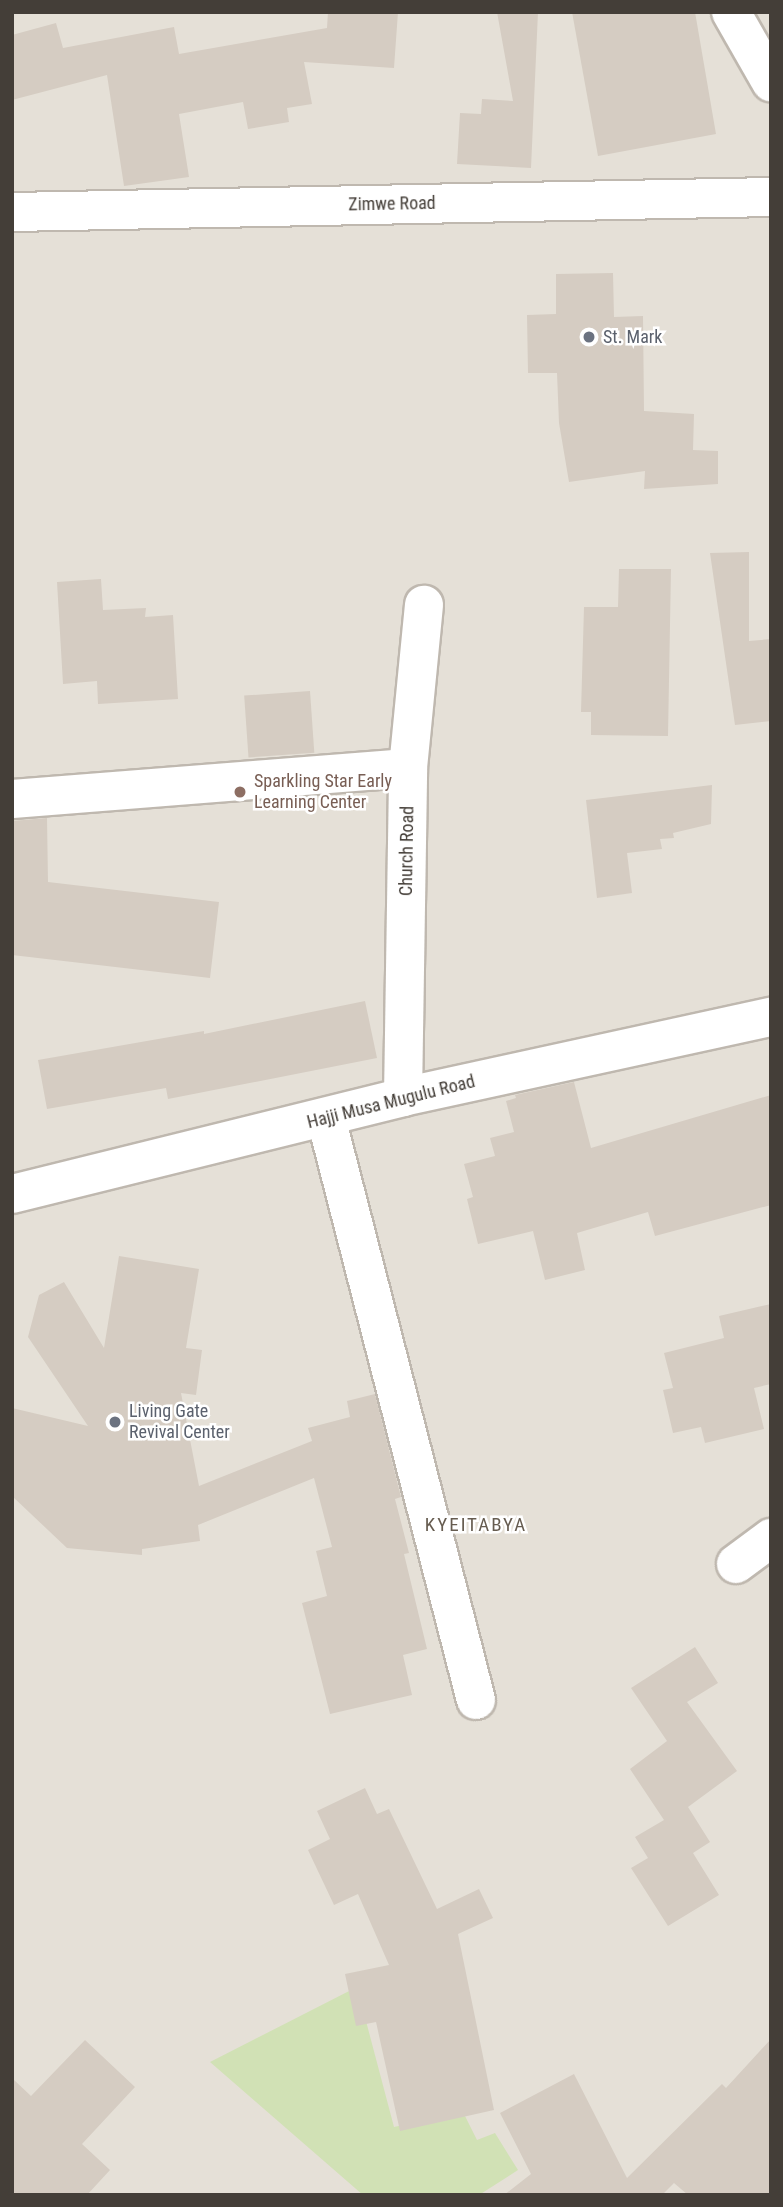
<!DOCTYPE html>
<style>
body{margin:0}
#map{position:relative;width:783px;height:2207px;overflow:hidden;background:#f2eee8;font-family:"Roboto Condensed",sans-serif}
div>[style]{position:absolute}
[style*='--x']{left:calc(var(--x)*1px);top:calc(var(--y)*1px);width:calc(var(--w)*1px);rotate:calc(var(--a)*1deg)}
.residential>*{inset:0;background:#e5e0d7;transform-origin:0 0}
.green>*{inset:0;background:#d1e1b5}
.building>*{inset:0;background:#d5ccc2;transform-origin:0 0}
.roads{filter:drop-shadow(2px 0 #bfb8af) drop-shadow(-2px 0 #bfb8af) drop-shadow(0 2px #bfb8af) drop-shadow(0 -2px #bfb8af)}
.minor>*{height:38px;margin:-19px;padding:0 19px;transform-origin:19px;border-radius:19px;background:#fff}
.dots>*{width:19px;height:19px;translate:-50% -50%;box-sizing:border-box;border:4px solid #fff;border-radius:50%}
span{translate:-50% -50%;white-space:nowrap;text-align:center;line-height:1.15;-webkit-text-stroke:5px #fff;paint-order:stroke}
.street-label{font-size:18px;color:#443e38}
.worship-label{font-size:18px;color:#5b616d}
.left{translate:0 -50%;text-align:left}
.education-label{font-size:18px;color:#785e54}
.neighbourhood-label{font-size:19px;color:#665c50;letter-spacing:2px}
.frame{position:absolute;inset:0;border:14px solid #443e38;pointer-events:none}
</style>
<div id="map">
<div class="residential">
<i style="left:12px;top:12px;width:759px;height:2183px"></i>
</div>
<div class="green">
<i style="clip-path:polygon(357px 1987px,394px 2127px,463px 2112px,477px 2140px,495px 2133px,518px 2170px,479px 2195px,363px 2195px,210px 2062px)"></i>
</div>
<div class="building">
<i style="clip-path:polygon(328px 12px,398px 12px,394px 68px,304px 62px,312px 104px,287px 108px,289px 122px,248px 129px,243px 102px,179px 114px,189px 177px,124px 186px,107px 75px,12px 100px,12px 35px,56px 23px,63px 48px,174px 27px,179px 54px,327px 28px)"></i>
<i style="clip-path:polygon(497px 12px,538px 12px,531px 168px,457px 164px,460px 113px,481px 114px,482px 99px,513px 101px)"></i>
<i style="clip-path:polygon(572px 12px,695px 12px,716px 134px,598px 156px)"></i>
<i style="clip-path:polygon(613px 273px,614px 317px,643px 316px,644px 411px,694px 414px,693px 450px,718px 451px,718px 484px,644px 489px,645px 471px,569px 482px,559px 423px,557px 373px,528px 373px,527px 315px,556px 314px,556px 274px)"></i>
<i style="clip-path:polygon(749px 552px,749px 641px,771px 639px,771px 721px,735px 725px,710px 553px)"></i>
<i style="clip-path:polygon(619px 569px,671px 569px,668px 736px,591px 735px,591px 712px,581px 712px,584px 607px,618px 607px)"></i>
<i style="clip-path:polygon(101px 579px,103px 610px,146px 608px,145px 617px,173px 615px,178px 699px,98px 704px,97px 681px,63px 684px,57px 582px)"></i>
<i style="left:310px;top:691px;width:62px;height:66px;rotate:86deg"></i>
<i style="clip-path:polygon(712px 785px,711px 824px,673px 833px,674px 838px,660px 839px,662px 849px,627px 853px,632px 893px,597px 898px,586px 800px)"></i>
<i style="clip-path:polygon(47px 818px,48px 882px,219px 902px,210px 978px,12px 955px,12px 821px)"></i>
<i style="clip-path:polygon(365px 1001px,377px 1058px,168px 1099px,166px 1088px,47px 1109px,38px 1060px,204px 1031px,204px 1034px)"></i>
<i style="clip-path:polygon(574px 1082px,591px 1148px,771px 1095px,771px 1205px,655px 1236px,648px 1212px,577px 1233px,585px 1270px,545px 1280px,533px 1231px,478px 1244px,467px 1199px,473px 1197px,464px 1164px,495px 1156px,490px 1138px,514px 1132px,506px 1101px,516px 1098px,515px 1095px)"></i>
<i style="clip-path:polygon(119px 1256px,199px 1269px,186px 1348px,202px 1350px,196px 1395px,181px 1393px,199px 1486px,312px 1441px,308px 1428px,350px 1417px,347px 1401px,375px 1394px,401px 1497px,395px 1499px,409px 1553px,404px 1554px,427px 1649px,403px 1655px,412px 1695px,330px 1714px,302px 1603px,327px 1596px,316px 1551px,332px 1547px,314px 1478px,198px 1525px,200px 1541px,142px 1549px,142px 1555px,67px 1548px,12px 1496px,12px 1408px,88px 1426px,28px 1337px,39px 1295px,64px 1282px,104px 1348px)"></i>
<i style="clip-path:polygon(771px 1304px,771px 1384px,754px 1388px,764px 1429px,705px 1443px,701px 1427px,673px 1433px,663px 1390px,673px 1388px,664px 1353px,724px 1338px,719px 1316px)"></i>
<i style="clip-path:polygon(695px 1647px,718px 1683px,687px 1702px,737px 1771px,688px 1807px,710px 1842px,693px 1853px,719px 1895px,668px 1926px,631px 1868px,648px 1858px,635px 1837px,664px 1820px,630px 1769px,667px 1741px,631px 1688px)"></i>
<i style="clip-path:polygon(365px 1788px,377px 1814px,389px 1809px,437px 1909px,479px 1889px,493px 1918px,458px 1934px,494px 2110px,400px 2131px,376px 2022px,356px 2026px,345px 1974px,389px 1965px,358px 1894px,334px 1905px,308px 1850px,330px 1839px,317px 1811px)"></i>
<i style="clip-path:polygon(771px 2039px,771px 2195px,688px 2195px,674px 2183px,662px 2195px,504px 2195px,531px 2174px,500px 2113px,574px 2074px,627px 2178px,722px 2084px,726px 2088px)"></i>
<i style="clip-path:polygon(85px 2040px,135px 2087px,82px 2144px,110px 2170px,87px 2195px,12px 2195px,12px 2078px,31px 2096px)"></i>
</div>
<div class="roads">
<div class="minor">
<i style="--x:731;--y:12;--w:81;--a:60.3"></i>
<i style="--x:12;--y:212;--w:759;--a:-1.13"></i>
<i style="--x:12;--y:799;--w:397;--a:-4.5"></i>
<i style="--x:403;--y:1097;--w:329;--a:-89.1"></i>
<i style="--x:408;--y:768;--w:164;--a:-84.4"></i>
<i style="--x:326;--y:1118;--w:601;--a:75.55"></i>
<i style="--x:12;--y:1194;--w:403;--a:-13.9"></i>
<i style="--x:403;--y:1097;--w:377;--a:-12.3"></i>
<i style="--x:736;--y:1564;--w:44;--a:-36.6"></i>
</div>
</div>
<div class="dots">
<i style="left:589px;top:337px;background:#6b7280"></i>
<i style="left:240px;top:792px;background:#8d6e63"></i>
<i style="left:115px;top:1422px;background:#6b7280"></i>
</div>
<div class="street-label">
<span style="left:392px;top:204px;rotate:-1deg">Zimwe Road</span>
<span style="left:407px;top:851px;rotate:-89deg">Church Road</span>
<span style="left:391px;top:1102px;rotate:-14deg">Hajji Musa Mugulu Road</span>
</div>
<div class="worship-label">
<span class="left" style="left:603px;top:337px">St. Mark</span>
<span class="left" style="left:129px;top:1422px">Living Gate<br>Revival Center</span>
</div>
<div class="education-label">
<span class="left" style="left:254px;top:792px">Sparkling Star Early<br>Learning Center</span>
</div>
<div class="neighbourhood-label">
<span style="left:476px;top:1525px">KYEITABYA</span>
</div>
<div class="frame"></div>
</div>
